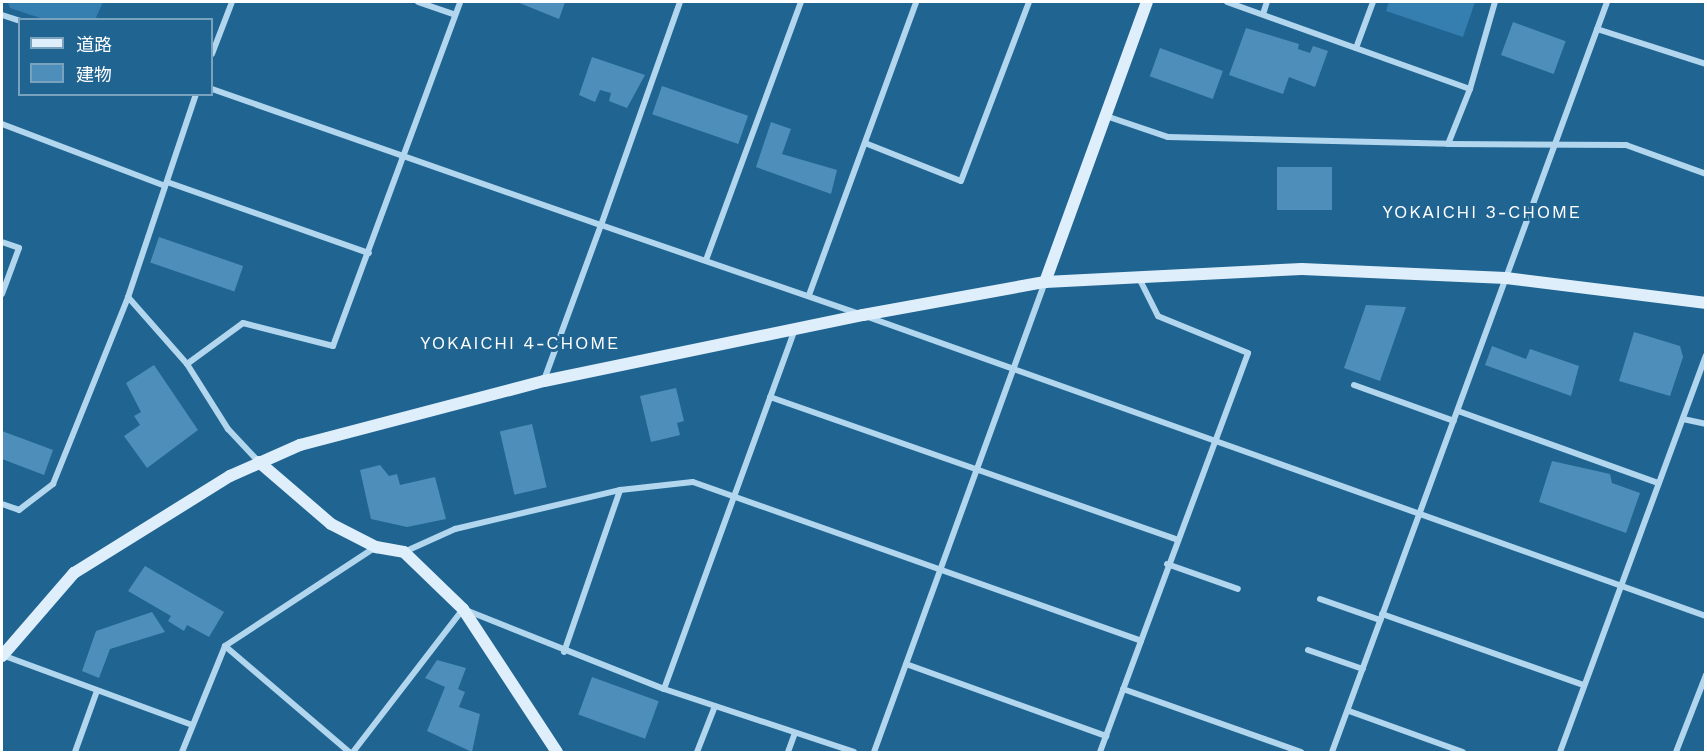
<!DOCTYPE html>
<meta charset="utf-8">
<style>
body{margin:0}
#map{position:relative;width:1707px;height:754px;overflow:hidden;background:#206492;font-family:"Work Sans","Noto Sans JP",sans-serif}
div>[style]{position:absolute}
[style*='--x']{left:calc(var(--x)*1px);top:calc(var(--y)*1px);width:calc(var(--w)*1px);rotate:calc(var(--a)*1deg)}
.green>*{inset:0;background:#347faf}
.building>*{inset:0;background:#4d8fba;transform-origin:0 0}
.street>*{height:6px;margin:-3px;padding:0 3px;transform-origin:3px;border-radius:3px;background:#b2d6ed}
.secondary>*{height:12px;margin:-6px;padding:0 6px;transform-origin:6px;border-radius:6px;background:#deeefa}
span{translate:-50% -50%;white-space:nowrap;text-align:center;line-height:1.15;-webkit-text-stroke:6px #206492;paint-order:stroke}
.neighbourhood-label{font-size:18px;color:#fff;letter-spacing:1.5px}
.frame{position:absolute;inset:0;border:3px solid #fff;pointer-events:none}
.legend{position:absolute;left:18px;top:18px;width:195px;height:78px;box-sizing:border-box;background:#206492;border:2px solid #79a2be;margin:0;padding:8px 10px;list-style:none;font-size:18px;color:#fff}
.legend li{display:flex;align-items:center;gap:12px;height:30px}
.legend b{width:30px;border:2px solid #79a2be}
</style>
<div id="map">
<div class="green">
<i style="clip-path:polygon(8px 2px,103px 2px,95px 20px,43px 19px,10px 8px)"></i>
<i style="clip-path:polygon(1389px 2px,1475px 2px,1463px 37px,1386px 11px)"></i>
</div>
<div class="building">
<i style="clip-path:polygon(517px 2px,565px 2px,559px 19px)"></i>
<i style="left:1513px;top:22px;width:56px;height:35px;rotate:20deg"></i>
<i style="clip-path:polygon(1246px 28px,1299px 44px,1298px 49px,1310px 53px,1313px 46px,1328px 51px,1315px 87px,1289px 77px,1283px 94px,1229px 75px)"></i>
<i style="left:1160px;top:48px;width:67px;height:30px;rotate:20deg"></i>
<i style="clip-path:polygon(592px 57px,645px 75px,627px 108px,609px 101px,611px 93px,600px 90px,595px 102px,579px 95px)"></i>
<i style="left:662px;top:86px;width:91px;height:30px;rotate:19deg"></i>
<i style="clip-path:polygon(771px 122px,791px 129px,782px 154px,837px 170px,831px 194px,756px 167px)"></i>
<i style="left:1277px;top:167px;width:55px;height:43px"></i>
<i style="left:159px;top:237px;width:89px;height:27px;rotate:19deg"></i>
<i style="clip-path:polygon(1366px 305px,1406px 307px,1380px 381px,1344px 368px)"></i>
<i style="clip-path:polygon(1634px 332px,1680px 346px,1683px 357px,1670px 396px,1619px 381px)"></i>
<i style="clip-path:polygon(1492px 346px,1526px 359px,1530px 349px,1579px 366px,1571px 396px,1485px 365px)"></i>
<i style="clip-path:polygon(154px 365px,198px 430px,147px 468px,124px 436px,140px 425px,134px 416px,141px 412px,126px 383px)"></i>
<i style="clip-path:polygon(676px 388px,684px 421px,677px 423px,680px 435px,651px 442px,640px 396px)"></i>
<i style="left:532px;top:424px;width:65px;height:33px;rotate:77deg"></i>
<i style="clip-path:polygon(2px 431px,53px 450px,44px 475px,2px 459px)"></i>
<i style="clip-path:polygon(1552px 461px,1610px 474px,1612px 483px,1640px 493px,1626px 533px,1539px 502px)"></i>
<i style="clip-path:polygon(380px 465px,389px 476px,397px 474px,400px 485px,435px 477px,446px 519px,407px 527px,371px 519px,360px 470px)"></i>
<i style="clip-path:polygon(145px 566px,224px 612px,209px 637px,187px 625px,184px 631px,168px 621px,171px 616px,128px 591px)"></i>
<i style="clip-path:polygon(152px 612px,165px 632px,110px 649px,99px 678px,82px 671px,96px 631px)"></i>
<i style="clip-path:polygon(437px 660px,466px 668px,458px 689px,465px 692px,459px 707px,480px 714px,472px 752px,427px 731px,445px 687px,425px 678px)"></i>
<i style="left:592px;top:677px;width:71px;height:40px;rotate:20deg"></i>
</div>
<div class="street">
<i style="--x:418;--y:2;--w:39;--a:19"></i>
<i style="--x:680;--y:2;--w:237;--a:109.5"></i>
<i style="--x:601;--y:225;--w:273;--a:19"></i>
<i style="--x:1227;--y:2;--w:258;--a:19.7"></i>
<i style="--x:1470;--y:89;--w:59;--a:111.8"></i>
<i style="--x:1448;--y:144;--w:178;--a:0.3"></i>
<i style="--x:1626;--y:145;--w:85;--a:19.9"></i>
<i style="--x:1263;--y:14;--w:13;--a:-72"></i>
<i style="--x:2;--y:15;--w:19;--a:18"></i>
<i style="--x:1597;--y:29;--w:114;--a:17.8"></i>
<i style="--x:1356;--y:48;--w:49;--a:-69.7"></i>
<i style="--x:212;--y:54;--w:56;--a:-69"></i>
<i style="--x:212;--y:89;--w:412;--a:19.3"></i>
<i style="--x:601;--y:225;--w:165;--a:110.2"></i>
<i style="--x:1470;--y:89;--w:91;--a:-74"></i>
<i style="--x:196;--y:94;--w:214;--a:108.5"></i>
<i style="--x:128;--y:297;--w:89;--a:48.6"></i>
<i style="--x:187;--y:364;--w:77;--a:57.8"></i>
<i style="--x:228;--y:429;--w:45;--a:46.8"></i>
<i style="--x:1106;--y:116;--w:65;--a:18.7"></i>
<i style="--x:1168;--y:137;--w:280;--a:1.4"></i>
<i style="--x:2;--y:124;--w:174;--a:20.8"></i>
<i style="--x:865;--y:143;--w:103;--a:21.6"></i>
<i style="--x:961;--y:181;--w:191;--a:-69.2"></i>
<i style="--x:167;--y:182;--w:214;--a:19.4"></i>
<i style="--x:2;--y:242;--w:18;--a:19"></i>
<i style="--x:19;--y:248;--w:49;--a:110.3"></i>
<i style="--x:706;--y:260;--w:275;--a:-69.8"></i>
<i style="--x:809;--y:295;--w:312;--a:-69.9"></i>
<i style="--x:868;--y:317;--w:890;--a:19.64"></i>
<i style="--x:187;--y:364;--w:69;--a:-36.2"></i>
<i style="--x:243;--y:323;--w:93;--a:14.3"></i>
<i style="--x:333;--y:346;--w:367;--a:-69.7"></i>
<i style="--x:1354;--y:385;--w:106;--a:19.8"></i>
<i style="--x:770;--y:397;--w:430;--a:19.3"></i>
<i style="--x:1458;--y:411;--w:213;--a:19.8"></i>
<i style="--x:1683;--y:419;--w:24;--a:12"></i>
<i style="--x:2;--y:504;--w:18;--a:19"></i>
<i style="--x:19;--y:510;--w:43;--a:-37.4"></i>
<i style="--x:53;--y:484;--w:201;--a:-68.1"></i>
<i style="--x:404;--y:552;--w:56;--a:-24.3"></i>
<i style="--x:455;--y:529;--w:170;--a:-13.3"></i>
<i style="--x:620;--y:490;--w:73;--a:-6.3"></i>
<i style="--x:693;--y:482;--w:475;--a:19.5"></i>
<i style="--x:1141;--y:641;--w:307;--a:-69.6"></i>
<i style="--x:1248;--y:353;--w:97;--a:-157.7"></i>
<i style="--x:1158;--y:316;--w:45;--a:-116.6"></i>
<i style="--x:1167;--y:564;--w:75;--a:19.4"></i>
<i style="--x:1320;--y:599;--w:64;--a:19.3"></i>
<i style="--x:1382;--y:614;--w:214;--a:19.4"></i>
<i style="--x:225;--y:646;--w:163;--a:40.5"></i>
<i style="--x:1308;--y:650;--w:58;--a:19.1"></i>
<i style="--x:564;--y:652;--w:171;--a:-70.9"></i>
<i style="--x:2;--y:655;--w:202;--a:20.2"></i>
<i style="--x:906;--y:664;--w:213;--a:19.8"></i>
<i style="--x:664;--y:689;--w:381;--a:-70"></i>
<i style="--x:1123;--y:689;--w:189;--a:19.5"></i>
<i style="--x:1349;--y:711;--w:121;--a:19.8"></i>
<i style="--x:75;--y:752;--w:65;--a:-70.2"></i>
<i style="--x:182;--y:752;--w:114;--a:-67.9"></i>
<i style="--x:225;--y:646;--w:181;--a:-33.3"></i>
<i style="--x:353;--y:752;--w:180;--a:-52.4"></i>
<i style="--x:463;--y:609;--w:216;--a:21.7"></i>
<i style="--x:664;--y:689;--w:200;--a:18.3"></i>
<i style="--x:697;--y:752;--w:49;--a:-68.6"></i>
<i style="--x:788;--y:752;--w:20;--a:-70"></i>
<i style="--x:874;--y:752;--w:500;--a:-70.01"></i>
<i style="--x:1100;--y:752;--w:118;--a:-69.7"></i>
<i style="--x:1332;--y:752;--w:799;--a:-69.86"></i>
<i style="--x:1560;--y:752;--w:422;--a:-69.8"></i>
<i style="--x:1676;--y:752;--w:83;--a:-68.7"></i>
</div>
<div class="secondary">
<i style="--x:1045;--y:282;--w:298;--a:-70"></i>
<i style="--x:259;--y:462;--w:95;--a:40.7"></i>
<i style="--x:331;--y:524;--w:51;--a:27.1"></i>
<i style="--x:376;--y:547;--w:28;--a:10"></i>
<i style="--x:404;--y:552;--w:82;--a:44"></i>
<i style="--x:463;--y:609;--w:171;--a:56.7"></i>
<i style="--x:2;--y:656;--w:110;--a:-49.1"></i>
<i style="--x:74;--y:573;--w:184;--a:-31.9"></i>
<i style="--x:230;--y:476;--w:77;--a:-23.9"></i>
<i style="--x:300;--y:445;--w:252;--a:-14.7"></i>
<i style="--x:544;--y:381;--w:326;--a:-11.7"></i>
<i style="--x:863;--y:315;--w:185;--a:-10.3"></i>
<i style="--x:1045;--y:282;--w:257;--a:-2.9"></i>
<i style="--x:1302;--y:269;--w:204;--a:2.5"></i>
<i style="--x:1506;--y:278;--w:202;--a:7.1"></i>
</div>
<div class="neighbourhood-label">
<span style="left:1482px;top:212px">YOKAICHI 3-CHOME</span>
<span style="left:520px;top:343px">YOKAICHI 4-CHOME</span>
</div>
<div class="frame"></div>
<ul class="legend">
<li><b style="height:8px;background:#deeefa"></b>道路</li>
<li><b style="height:16px;background:#4d8fba"></b>建物</li>
</ul>
</div>
